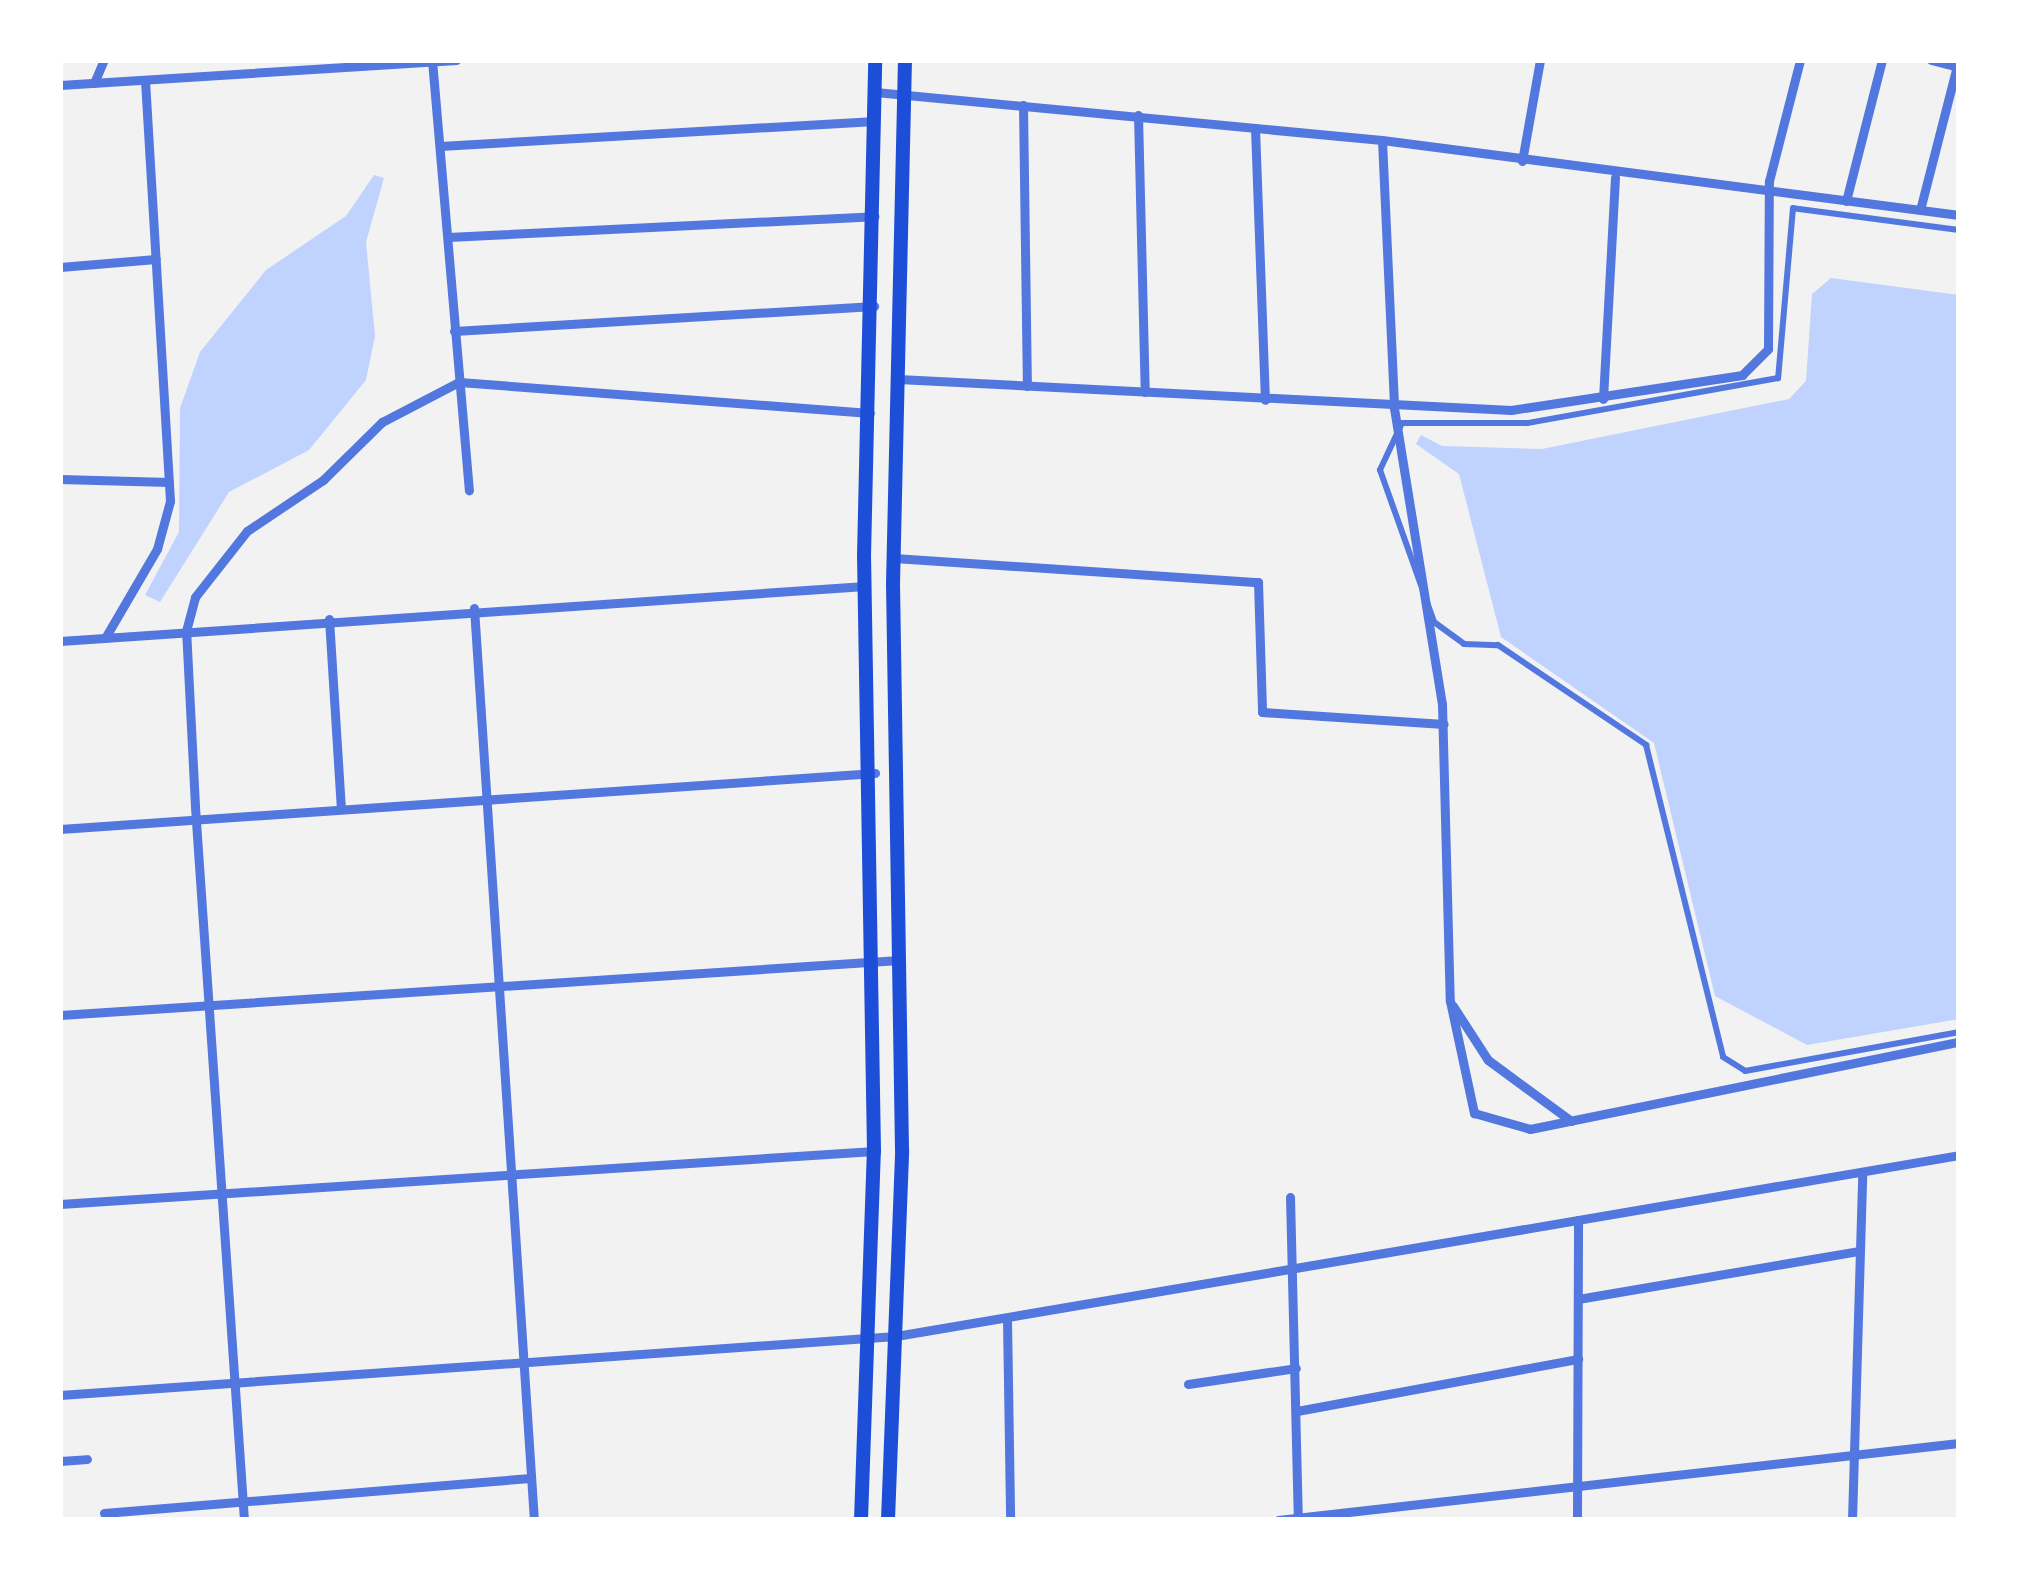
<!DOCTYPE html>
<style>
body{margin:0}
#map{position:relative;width:2019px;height:1580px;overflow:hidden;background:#f2f2f2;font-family:Helvetica,sans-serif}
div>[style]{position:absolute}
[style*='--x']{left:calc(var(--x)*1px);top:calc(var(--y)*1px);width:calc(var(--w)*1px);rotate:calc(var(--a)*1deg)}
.water>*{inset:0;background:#bfd3fe}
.pedestrian>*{height:6px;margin:-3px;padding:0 3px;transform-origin:3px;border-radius:3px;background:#5277de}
.minor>*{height:9px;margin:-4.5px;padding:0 4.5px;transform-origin:4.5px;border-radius:4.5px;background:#5277de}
.primary>*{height:14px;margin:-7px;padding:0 7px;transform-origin:7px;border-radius:7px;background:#1d4ed8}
span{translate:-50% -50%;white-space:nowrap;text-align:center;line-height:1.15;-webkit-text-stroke:9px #fff;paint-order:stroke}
.frame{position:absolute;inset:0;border:63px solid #fff;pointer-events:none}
</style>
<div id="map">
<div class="water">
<i style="clip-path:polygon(374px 175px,384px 178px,366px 242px,375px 336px,366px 380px,309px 450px,229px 492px,160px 602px,145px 595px,179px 532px,180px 408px,200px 352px,266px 270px,346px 216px)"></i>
<i style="clip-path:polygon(1831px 278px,1959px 295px,1959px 1019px,1807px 1045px,1715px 996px,1654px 743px,1501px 637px,1459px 474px,1416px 444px,1421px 435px,1442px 446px,1542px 449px,1789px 399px,1806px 381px,1812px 294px)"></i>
</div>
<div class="pedestrian">
<i style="--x:1959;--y:230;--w:167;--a:-172.5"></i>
<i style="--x:1793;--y:208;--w:171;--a:95"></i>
<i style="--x:1778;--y:378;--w:255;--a:169.8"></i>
<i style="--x:1527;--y:423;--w:125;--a:180"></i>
<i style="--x:1402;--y:423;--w:52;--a:115.1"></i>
<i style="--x:1380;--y:470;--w:161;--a:70.4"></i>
<i style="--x:1434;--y:622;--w:37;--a:36"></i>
<i style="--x:1464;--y:644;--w:34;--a:2"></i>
<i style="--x:1498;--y:645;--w:179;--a:34"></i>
<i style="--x:1646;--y:745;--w:321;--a:76.1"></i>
<i style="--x:1723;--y:1057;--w:26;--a:32"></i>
<i style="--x:1745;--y:1071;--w:218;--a:-10.3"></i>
</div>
<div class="minor">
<i style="--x:432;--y:60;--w:432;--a:85.1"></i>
<i style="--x:1931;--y:60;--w:29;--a:14"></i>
<i style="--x:94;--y:83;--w:25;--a:-67"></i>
<i style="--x:60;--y:85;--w:397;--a:-3.6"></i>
<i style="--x:875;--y:92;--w:509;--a:5.41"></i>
<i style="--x:1382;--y:140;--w:582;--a:7.41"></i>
<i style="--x:1023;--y:105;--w:281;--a:89.2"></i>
<i style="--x:1138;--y:115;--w:277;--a:88.6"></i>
<i style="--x:1255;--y:128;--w:272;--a:87.9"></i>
<i style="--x:1382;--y:140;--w:268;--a:87.4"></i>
<i style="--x:1394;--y:408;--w:300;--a:80.8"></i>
<i style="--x:1442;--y:704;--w:297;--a:88.5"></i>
<i style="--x:1450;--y:1001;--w:115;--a:77.9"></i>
<i style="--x:1474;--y:1113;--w:58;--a:15.9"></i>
<i style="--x:1530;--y:1129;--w:438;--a:-11.5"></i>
<i style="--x:440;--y:146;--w:436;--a:-3.3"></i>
<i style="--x:1522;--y:161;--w:103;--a:-79.9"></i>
<i style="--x:1846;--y:201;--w:146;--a:-75.7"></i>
<i style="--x:1920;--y:210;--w:149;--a:-75.6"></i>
<i style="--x:448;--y:237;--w:427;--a:-2.8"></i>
<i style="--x:60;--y:267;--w:96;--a:-4.8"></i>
<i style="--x:454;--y:331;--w:421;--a:-3.4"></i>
<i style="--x:898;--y:379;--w:614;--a:2.9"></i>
<i style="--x:1511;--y:410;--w:234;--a:-8.6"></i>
<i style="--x:1742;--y:375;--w:37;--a:-45"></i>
<i style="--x:1768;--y:349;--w:168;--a:-89.7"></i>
<i style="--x:1769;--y:181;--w:125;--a:-75.6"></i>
<i style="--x:1603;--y:399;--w:222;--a:-86.9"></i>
<i style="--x:60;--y:479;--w:109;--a:1.6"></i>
<i style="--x:894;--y:558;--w:365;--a:3.8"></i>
<i style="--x:1258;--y:582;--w:130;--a:88.2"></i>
<i style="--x:1262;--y:712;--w:182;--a:3.8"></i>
<i style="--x:474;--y:608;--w:914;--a:86.24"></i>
<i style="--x:329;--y:619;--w:190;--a:86.4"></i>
<i style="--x:105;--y:638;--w:103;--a:-59.7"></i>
<i style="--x:157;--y:549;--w:50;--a:-74.8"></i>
<i style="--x:170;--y:501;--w:421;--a:-93.4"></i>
<i style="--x:60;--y:641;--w:807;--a:-3.91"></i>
<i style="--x:60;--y:829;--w:817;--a:-3.93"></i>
<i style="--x:1453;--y:1006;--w:64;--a:57.1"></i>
<i style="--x:1488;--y:1060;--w:103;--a:36.3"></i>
<i style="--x:60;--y:1015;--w:841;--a:-3.75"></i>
<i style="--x:1290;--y:1197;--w:323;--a:88.6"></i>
<i style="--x:60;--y:1204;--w:816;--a:-3.73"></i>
<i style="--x:1578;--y:1299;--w:284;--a:-9.7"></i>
<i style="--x:1007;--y:1319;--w:201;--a:89.1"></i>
<i style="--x:1188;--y:1384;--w:109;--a:-8.4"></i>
<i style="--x:60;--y:1395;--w:838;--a:-4.04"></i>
<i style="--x:896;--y:1336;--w:1078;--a:-9.66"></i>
<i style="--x:1297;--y:1411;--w:286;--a:-10.5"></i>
<i style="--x:60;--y:1461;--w:27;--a:-4"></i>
<i style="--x:104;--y:1513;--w:428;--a:-4.7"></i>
<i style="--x:244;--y:1520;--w:716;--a:-93.93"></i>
<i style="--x:195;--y:806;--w:175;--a:-92.9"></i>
<i style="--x:186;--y:631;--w:35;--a:-75"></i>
<i style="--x:195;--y:597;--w:84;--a:-51.8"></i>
<i style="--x:247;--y:531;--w:92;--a:-33.9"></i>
<i style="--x:323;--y:480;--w:83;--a:-44.5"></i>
<i style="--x:382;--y:422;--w:87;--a:-27.5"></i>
<i style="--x:459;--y:382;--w:412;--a:4.3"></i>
<i style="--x:1278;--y:1520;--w:685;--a:-6.45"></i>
<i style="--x:1577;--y:1520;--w:300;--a:-89.8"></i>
<i style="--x:1852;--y:1520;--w:347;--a:-88.3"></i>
</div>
<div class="primary">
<i style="--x:861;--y:1520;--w:369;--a:-88"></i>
<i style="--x:874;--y:1151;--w:595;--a:-90.96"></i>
<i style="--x:864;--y:556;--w:496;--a:-88.7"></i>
<i style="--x:888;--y:1520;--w:370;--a:-87.8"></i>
<i style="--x:902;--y:1150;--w:566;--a:-90.91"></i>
<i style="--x:893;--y:584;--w:524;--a:-88.69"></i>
</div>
<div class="frame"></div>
</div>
